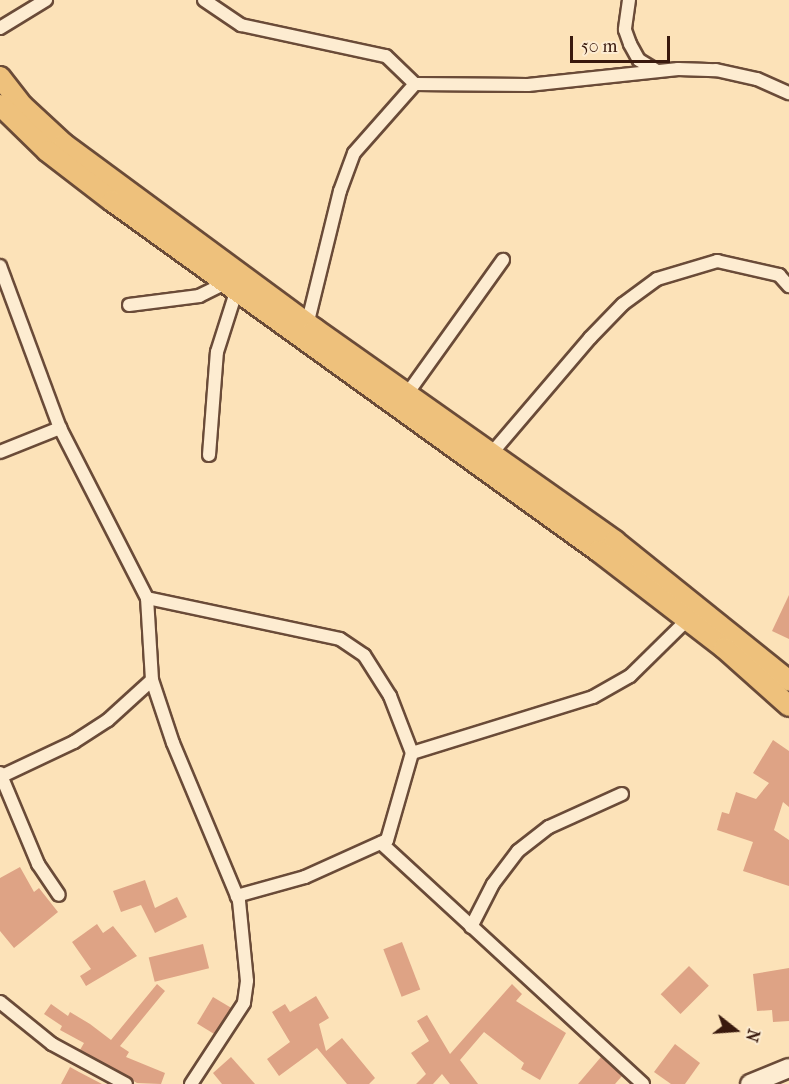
<!DOCTYPE html>
<style>
body{margin:0}
#map{position:relative;width:789px;height:1084px;overflow:hidden;background:#fce2b8;font-family:"IM FELL French Canon",serif}
div>[style]{position:absolute}
[style*='--x']{left:calc(var(--x)*1px);top:calc(var(--y)*1px);width:calc(var(--w)*1px);rotate:calc(var(--a)*1deg)}
.building>*{inset:0;background:#dea385;transform-origin:0 0}
.roads{filter:drop-shadow(2px 0 #6a4b38) drop-shadow(-2px 0 #6a4b38) drop-shadow(0 2px #6a4b38) drop-shadow(0 -2px #6a4b38)}
.minor>*{height:12px;margin:-6px;padding:0 6px;transform-origin:6px;border-radius:6px;background:#fdecd1}
.secondary>*{height:18px;margin:-9px;padding:0 9px;transform-origin:9px;border-radius:9px;background:#fdecd1}
.primary>*{height:20px;margin:-10px;padding:0 10px;transform-origin:10px;border-radius:10px;background:#eec17c}
span{translate:-50% -50%;white-space:nowrap;text-align:center;line-height:1.15;-webkit-text-stroke:5px #fdecd1;paint-order:stroke}
.north{position:absolute;left:705px;top:1000px;width:60px;height:60px;-webkit-text-stroke:4px #fdecd1;paint-order:stroke;rotate:107deg;font-size:16px;font-weight:700;line-height:24px;text-align:center;color:#39190d}
.north::after{content:'';display:block;margin:auto;width:21px;height:27px;background:#39190d;clip-path:polygon(50% 0,100% 100%,50% 72%,0 100%)}
.scale{position:absolute;left:570px;top:36px;width:100px;height:27px;box-sizing:border-box;border:3px solid #39190d;border-top:0;padding-left:8px;font-size:18px;line-height:21px;white-space:nowrap;color:#39190d;-webkit-text-stroke:4px #fdecd1;paint-order:stroke}
</style>
<div id="map">
<div class="building">
<i style="clip-path:polygon(789px 595px,789px 639px,772px 631px)"></i>
<i style="clip-path:polygon(773px 740px,789px 751px,789px 807px,783px 802px,774px 830px,789px 840px,789px 886px,743px 871px,753px 842px,717px 830px,722px 812px,729px 814px,736px 792px,756px 799px,769px 783px,753px 773px)"></i>
<i style="clip-path:polygon(20px 867px,34px 892px,39px 888px,58px 912px,14px 948px,0 931px,0 878px)"></i>
<i style="clip-path:polygon(145px 880px,155px 908px,177px 897px,187px 917px,155px 933px,141px 905px,121px 912px,113px 891px)"></i>
<i style="clip-path:polygon(97px 924px,103px 933px,113px 926px,137px 956px,86px 986px,80px 976px,91px 969px,72px 942px)"></i>
<i style="left:402px;top:942px;width:51px;height:20px;rotate:69deg"></i>
<i style="left:203px;top:944px;width:25px;height:56px;rotate:76deg"></i>
<i style="left:689px;top:966px;width:28px;height:40px;rotate:45deg"></i>
<i style="clip-path:polygon(789px 968px,789px 1021px,773px 1022px,772px 1010px,757px 1011px,753px 974px)"></i>
<i style="clip-path:polygon(157px 984px,165px 991px,120px 1046px,129px 1052px,126px 1057px,165px 1073px,161px 1084px,137px 1083px,80px 1050px,84px 1043px,60px 1030px,62px 1026px,44px 1014px,51px 1004px,68px 1016px,70px 1012px,90px 1024px,111px 1040px)"></i>
<i style="clip-path:polygon(512px 984px,522px 994px,516px 1001px,566px 1033px,540px 1080px,521px 1069px,524px 1063px,484px 1032px,460px 1060px,478px 1084px,450px 1084px,442px 1074px,433px 1084px,416px 1084px,426px 1074px,411px 1053px,429px 1041px,417px 1021px,427px 1015px,450px 1054px)"></i>
<i style="clip-path:polygon(316px 996px,329px 1018px,319px 1024px,326px 1051px,342px 1038px,375px 1078px,369px 1084px,347px 1084px,317px 1048px,279px 1076px,267px 1059px,290px 1042px,272px 1012px,285px 1004px,290px 1012px)"></i>
<i style="left:213px;top:997px;width:21px;height:31px;rotate:31deg"></i>
<i style="clip-path:polygon(675px 1044px,700px 1063px,685px 1084px,671px 1084px,654px 1072px)"></i>
<i style="clip-path:polygon(231px 1057px,255px 1084px,222px 1084px,213px 1073px)"></i>
<i style="clip-path:polygon(601px 1057px,622px 1076px,615px 1084px,578px 1084px)"></i>
<i style="clip-path:polygon(70px 1067px,79px 1072px,102px 1084px,61px 1084px)"></i>
</div>
<div class="roads">
<div class="minor">
<i style="--x:204;--y:0;--w:45;--a:34"></i>
<i style="--x:241;--y:25;--w:148;--a:12.1"></i>
<i style="--x:386;--y:56;--w:40;--a:44"></i>
<i style="--x:629;--y:0;--w:30;--a:98"></i>
<i style="--x:625;--y:30;--w:15;--a:70"></i>
<i style="--x:630;--y:44;--w:18;--a:61"></i>
<i style="--x:639;--y:60;--w:21;--a:31"></i>
<i style="--x:0;--y:28;--w:54;--a:-31.3"></i>
<i style="--x:0;--y:266;--w:173;--a:69.7"></i>
<i style="--x:60;--y:428;--w:191;--a:62.9"></i>
<i style="--x:147;--y:598;--w:82;--a:86.5"></i>
<i style="--x:152;--y:680;--w:66;--a:71.6"></i>
<i style="--x:173;--y:743;--w:171;--a:67.3"></i>
<i style="--x:239;--y:901;--w:80;--a:84.3"></i>
<i style="--x:247;--y:981;--w:22;--a:98"></i>
<i style="--x:244;--y:1003;--w:97;--a:123.2"></i>
<i style="--x:129;--y:305;--w:71;--a:-7.3"></i>
<i style="--x:199;--y:296;--w:28;--a:-26"></i>
<i style="--x:308;--y:321;--w:134;--a:-76.2"></i>
<i style="--x:340;--y:191;--w:40;--a:-69.8"></i>
<i style="--x:354;--y:153;--w:92;--a:-48.5"></i>
<i style="--x:415;--y:84;--w:113;--a:0.5"></i>
<i style="--x:528;--y:85;--w:151;--a:-6.1"></i>
<i style="--x:678;--y:69;--w:38;--a:2"></i>
<i style="--x:716;--y:70;--w:42;--a:12.4"></i>
<i style="--x:757;--y:79;--w:35;--a:24"></i>
<i style="--x:407;--y:394;--w:165;--a:-54.4"></i>
<i style="--x:0;--y:452;--w:65;--a:-21.8"></i>
<i style="--x:491;--y:454;--w:153;--a:-49.5"></i>
<i style="--x:590;--y:338;--w:47;--a:-45.9"></i>
<i style="--x:623;--y:304;--w:42;--a:-36.3"></i>
<i style="--x:657;--y:279;--w:63;--a:-16.7"></i>
<i style="--x:717;--y:261;--w:64;--a:12.7"></i>
<i style="--x:779;--y:275;--w:15;--a:48"></i>
<i style="--x:209;--y:455;--w:103;--a:-85.6"></i>
<i style="--x:217;--y:352;--w:63;--a:-72.4"></i>
<i style="--x:147;--y:598;--w:197;--a:12"></i>
<i style="--x:340;--y:639;--w:29;--a:34"></i>
<i style="--x:364;--y:655;--w:49;--a:57.6"></i>
<i style="--x:390;--y:696;--w:61;--a:68.9"></i>
<i style="--x:412;--y:753;--w:91;--a:106"></i>
<i style="--x:387;--y:840;--w:90;--a:155.7"></i>
<i style="--x:305;--y:877;--w:71;--a:164.4"></i>
<i style="--x:412;--y:753;--w:189;--a:-17.2"></i>
<i style="--x:593;--y:697;--w:43;--a:-29.6"></i>
<i style="--x:630;--y:676;--w:80;--a:-44.5"></i>
<i style="--x:0;--y:773;--w:99;--a:67.3"></i>
<i style="--x:38;--y:864;--w:37;--a:56"></i>
<i style="--x:2;--y:776;--w:80;--a:-25.3"></i>
<i style="--x:74;--y:742;--w:40;--a:-32.9"></i>
<i style="--x:108;--y:720;--w:59;--a:-42.3"></i>
<i style="--x:381;--y:843;--w:356;--a:42.6"></i>
<i style="--x:471;--y:927;--w:48;--a:-62.9"></i>
<i style="--x:493;--y:884;--w:41;--a:-52.9"></i>
<i style="--x:518;--y:851;--w:39;--a:-38"></i>
<i style="--x:549;--y:827;--w:80;--a:-24.3"></i>
<i style="--x:0;--y:1002;--w:67;--a:38.9"></i>
<i style="--x:52;--y:1044;--w:84;--a:28.4"></i>
</div>
<div class="secondary">
<i style="--x:750;--y:1084;--w:42;--a:-22.3"></i>
</div>
<div class="primary">
<i style="--x:0;--y:77;--w:37;--a:52"></i>
<i style="--x:23;--y:106;--w:56;--a:42.8"></i>
<i style="--x:64;--y:144;--w:312;--a:36.4"></i>
<i style="--x:315;--y:329;--w:367;--a:35.2"></i>
<i style="--x:615;--y:541;--w:223;--a:38.8"></i>
<i style="--x:0;--y:105;--w:66;--a:44.4"></i>
<i style="--x:47;--y:151;--w:82;--a:37.6"></i>
<i style="--x:112;--y:201;--w:599;--a:35.76"></i>
<i style="--x:598;--y:551;--w:159;--a:37.6"></i>
<i style="--x:724;--y:648;--w:87;--a:41.7"></i>
</div>
</div>
<div class="north">N</div>
<div class="scale">50 m</div>
</div>
